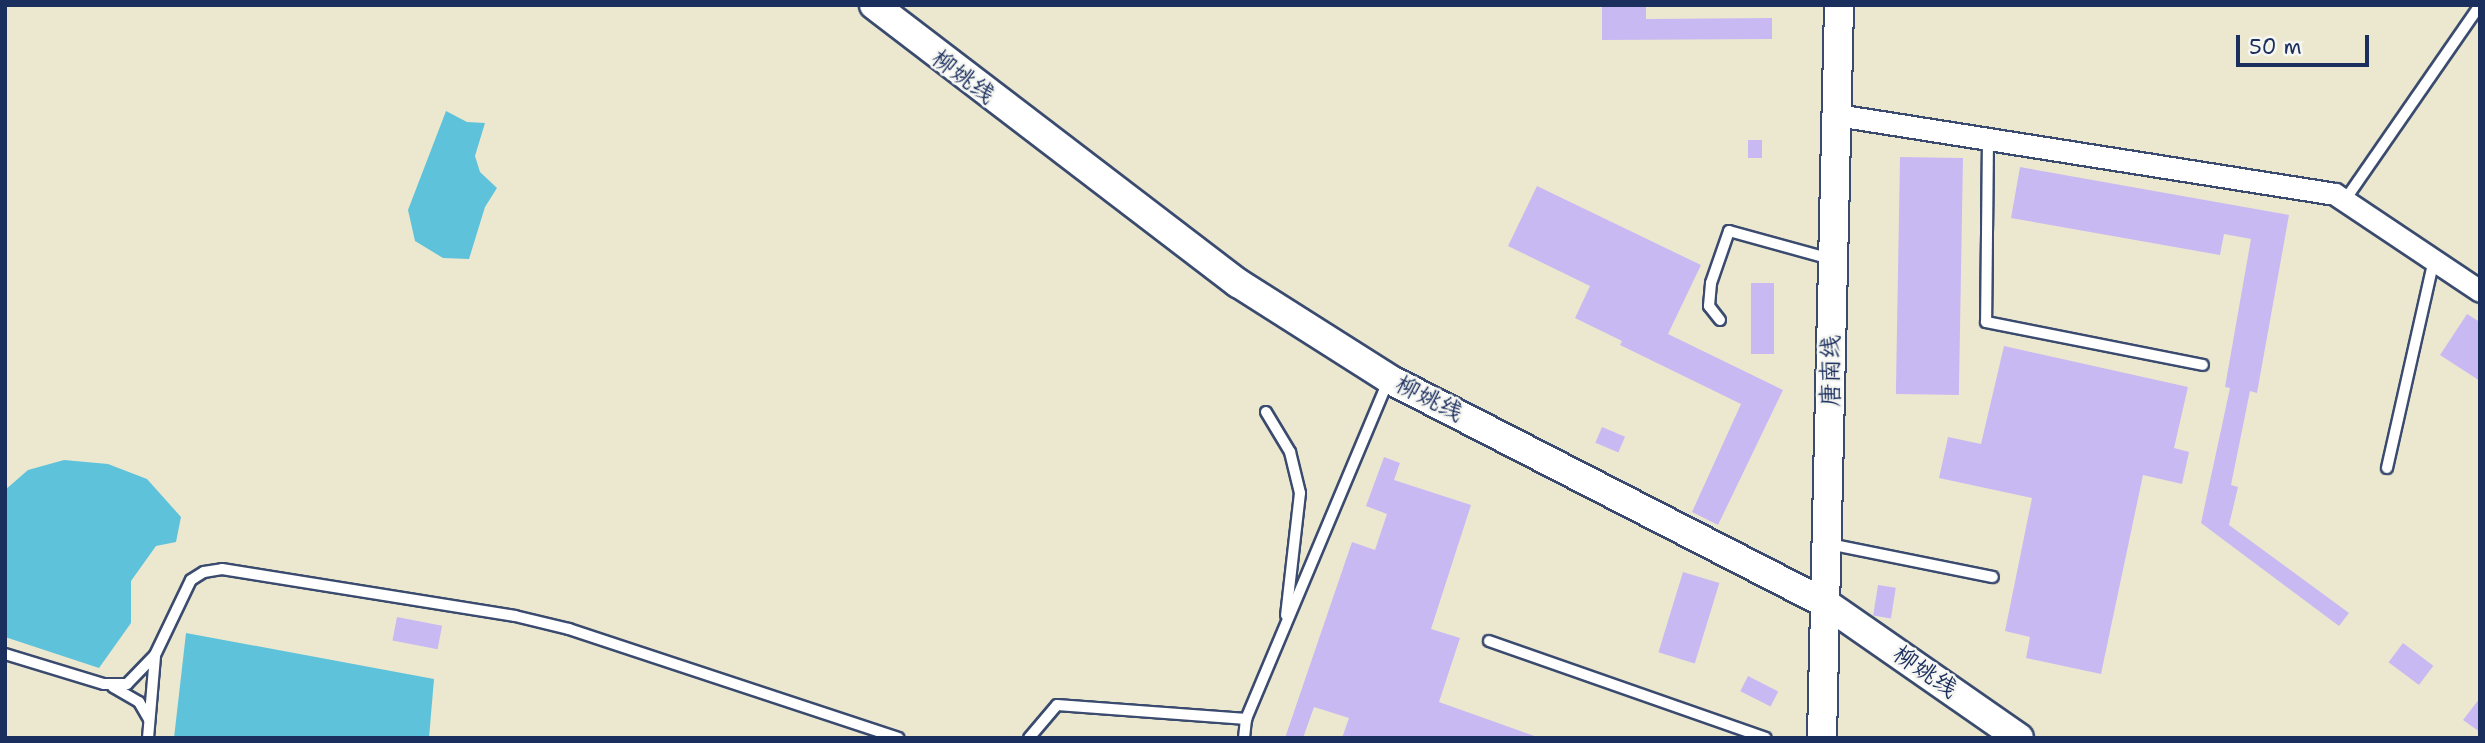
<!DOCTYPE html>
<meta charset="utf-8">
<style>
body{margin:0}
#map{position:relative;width:2485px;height:743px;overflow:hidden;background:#ece8d0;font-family:"Shantell Sans","LXGW WenKai TC",sans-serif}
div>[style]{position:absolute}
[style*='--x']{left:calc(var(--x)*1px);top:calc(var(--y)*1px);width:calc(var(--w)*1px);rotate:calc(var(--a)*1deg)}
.water>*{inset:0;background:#5ec2db}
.building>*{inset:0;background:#c9b9f2;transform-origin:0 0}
.roads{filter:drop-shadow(2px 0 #3a4b6f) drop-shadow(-2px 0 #3a4b6f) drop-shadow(0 2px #3a4b6f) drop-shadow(0 -2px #3a4b6f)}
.lane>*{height:10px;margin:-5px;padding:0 5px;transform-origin:5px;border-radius:5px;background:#fff}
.street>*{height:21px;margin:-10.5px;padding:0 10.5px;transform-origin:10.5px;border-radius:10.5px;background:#fff}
.secondary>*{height:28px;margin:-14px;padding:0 14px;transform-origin:14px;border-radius:14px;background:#fff}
span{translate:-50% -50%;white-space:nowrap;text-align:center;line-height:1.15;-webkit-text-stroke:5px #f6f6f2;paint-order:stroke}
.street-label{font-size:24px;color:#1b2f5e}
.frame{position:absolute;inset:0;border:7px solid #1b2f5e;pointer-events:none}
.scale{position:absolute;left:2236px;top:35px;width:133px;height:32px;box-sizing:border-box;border:4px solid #1b2f5e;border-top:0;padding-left:9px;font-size:21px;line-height:24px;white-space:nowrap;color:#1b2f5e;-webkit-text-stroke:5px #f6f6f2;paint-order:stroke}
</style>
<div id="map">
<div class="water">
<i style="clip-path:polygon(446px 111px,467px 122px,485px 123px,475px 156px,480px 172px,497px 188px,485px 207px,469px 259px,443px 258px,415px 241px,408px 210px)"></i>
<i style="clip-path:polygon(64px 460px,108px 464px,147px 479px,181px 517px,176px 542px,156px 546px,131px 581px,131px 623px,99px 668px,5px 637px,5px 490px,28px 470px)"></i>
<i style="clip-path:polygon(186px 633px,434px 679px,429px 738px,174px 738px)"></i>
</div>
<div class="building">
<i style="clip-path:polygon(1602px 5px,1646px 5px,1646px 19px,1772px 18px,1772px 39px,1602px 40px)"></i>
<i style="left:1748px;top:140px;width:14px;height:18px"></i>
<i style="left:1900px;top:157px;width:63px;height:237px;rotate:1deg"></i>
<i style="clip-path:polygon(2020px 167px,2289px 215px,2257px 393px,2250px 391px,2231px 485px,2238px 487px,2229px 525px,2349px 613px,2339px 626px,2201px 523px,2230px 388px,2225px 387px,2251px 239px,2224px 234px,2220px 255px,2011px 218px)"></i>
<i style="clip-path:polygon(1537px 186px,1701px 265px,1668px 334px,1783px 390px,1718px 525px,1692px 512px,1741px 404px,1620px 345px,1622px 341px,1575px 318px,1590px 286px,1508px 246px)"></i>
<i style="left:1751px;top:283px;width:23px;height:71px"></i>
<i style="clip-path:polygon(2467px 314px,2480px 322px,2480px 381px,2440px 355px)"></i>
<i style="clip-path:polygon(2004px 346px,2188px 387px,2174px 448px,2189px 452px,2182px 484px,2143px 475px,2101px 674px,2026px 658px,2030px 637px,2005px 631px,2032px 498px,1939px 478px,1948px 437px,1981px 444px)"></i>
<i style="left:1602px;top:427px;width:25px;height:17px;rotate:23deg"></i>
<i style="clip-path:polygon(1384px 457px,1400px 463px,1394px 480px,1471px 505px,1431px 629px,1460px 638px,1439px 702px,1540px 738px,1342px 738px,1349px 718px,1314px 707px,1303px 738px,1285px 738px,1352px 542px,1375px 550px,1387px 514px,1366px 506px)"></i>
<i style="left:1683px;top:572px;width:38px;height:84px;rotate:17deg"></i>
<i style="left:1878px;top:585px;width:18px;height:31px;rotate:9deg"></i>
<i style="left:397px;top:617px;width:46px;height:24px;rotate:11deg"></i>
<i style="left:2403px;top:643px;width:38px;height:24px;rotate:37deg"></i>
<i style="left:1748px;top:676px;width:34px;height:17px;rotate:27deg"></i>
<i style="clip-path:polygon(2480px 698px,2480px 732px,2463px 720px)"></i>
</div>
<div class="roads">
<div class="lane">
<i style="--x:1988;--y:139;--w:183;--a:90.6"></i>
<i style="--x:1986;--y:322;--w:221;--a:11.2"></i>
<i style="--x:2345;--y:200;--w:237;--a:-55.3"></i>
<i style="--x:1720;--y:320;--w:18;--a:-128"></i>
<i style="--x:1709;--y:306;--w:23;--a:-85"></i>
<i style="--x:1711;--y:283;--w:55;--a:-70.9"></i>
<i style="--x:1729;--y:231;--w:106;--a:15.4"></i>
<i style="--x:1266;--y:412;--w:47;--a:59"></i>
<i style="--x:1290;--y:452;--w:42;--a:76.3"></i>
<i style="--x:1300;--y:493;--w:123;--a:96.5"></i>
<i style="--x:2387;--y:468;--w:213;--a:-77.3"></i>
<i style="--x:1829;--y:544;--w:167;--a:11.4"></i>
<i style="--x:1489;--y:641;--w:293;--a:19.3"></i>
<i style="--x:5;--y:654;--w:103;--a:16.9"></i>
<i style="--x:104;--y:684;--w:23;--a:0"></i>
<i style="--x:127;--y:684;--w:40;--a:-46"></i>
<i style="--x:155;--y:655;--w:83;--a:-64.4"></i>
<i style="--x:191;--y:580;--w:15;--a:-32"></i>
<i style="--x:204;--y:572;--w:18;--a:-9"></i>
<i style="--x:222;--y:569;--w:297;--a:9.1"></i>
<i style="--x:515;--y:616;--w:56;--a:13.5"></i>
<i style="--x:569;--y:629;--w:347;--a:18.3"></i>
<i style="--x:113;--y:687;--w:30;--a:30"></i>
<i style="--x:139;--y:702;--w:20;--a:60"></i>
<i style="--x:148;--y:738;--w:81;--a:-85.1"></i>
<i style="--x:1029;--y:738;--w:43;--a:-49.7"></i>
<i style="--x:1057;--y:705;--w:190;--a:4.2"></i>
<i style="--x:1244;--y:738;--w:19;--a:-84"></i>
<i style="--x:1246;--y:719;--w:367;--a:-67.2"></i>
</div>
<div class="street">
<i style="--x:1837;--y:115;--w:504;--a:9.01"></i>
<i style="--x:2335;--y:194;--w:174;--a:33.8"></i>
</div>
<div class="secondary">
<i style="--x:874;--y:5;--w:458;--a:37.4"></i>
<i style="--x:1238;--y:283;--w:179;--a:32.4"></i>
<i style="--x:1389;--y:379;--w:490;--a:27.2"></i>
<i style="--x:1825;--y:603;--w:236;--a:34.8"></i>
<i style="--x:1822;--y:738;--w:733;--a:-88.67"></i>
</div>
</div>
<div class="street-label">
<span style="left:963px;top:77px;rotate:37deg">柳姚线</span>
<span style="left:1831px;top:371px;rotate:-89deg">唐南线</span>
<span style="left:1429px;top:399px;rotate:27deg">柳姚线</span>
<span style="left:1925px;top:672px;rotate:35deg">柳姚线</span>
</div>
<div class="frame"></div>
<div class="scale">50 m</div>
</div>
